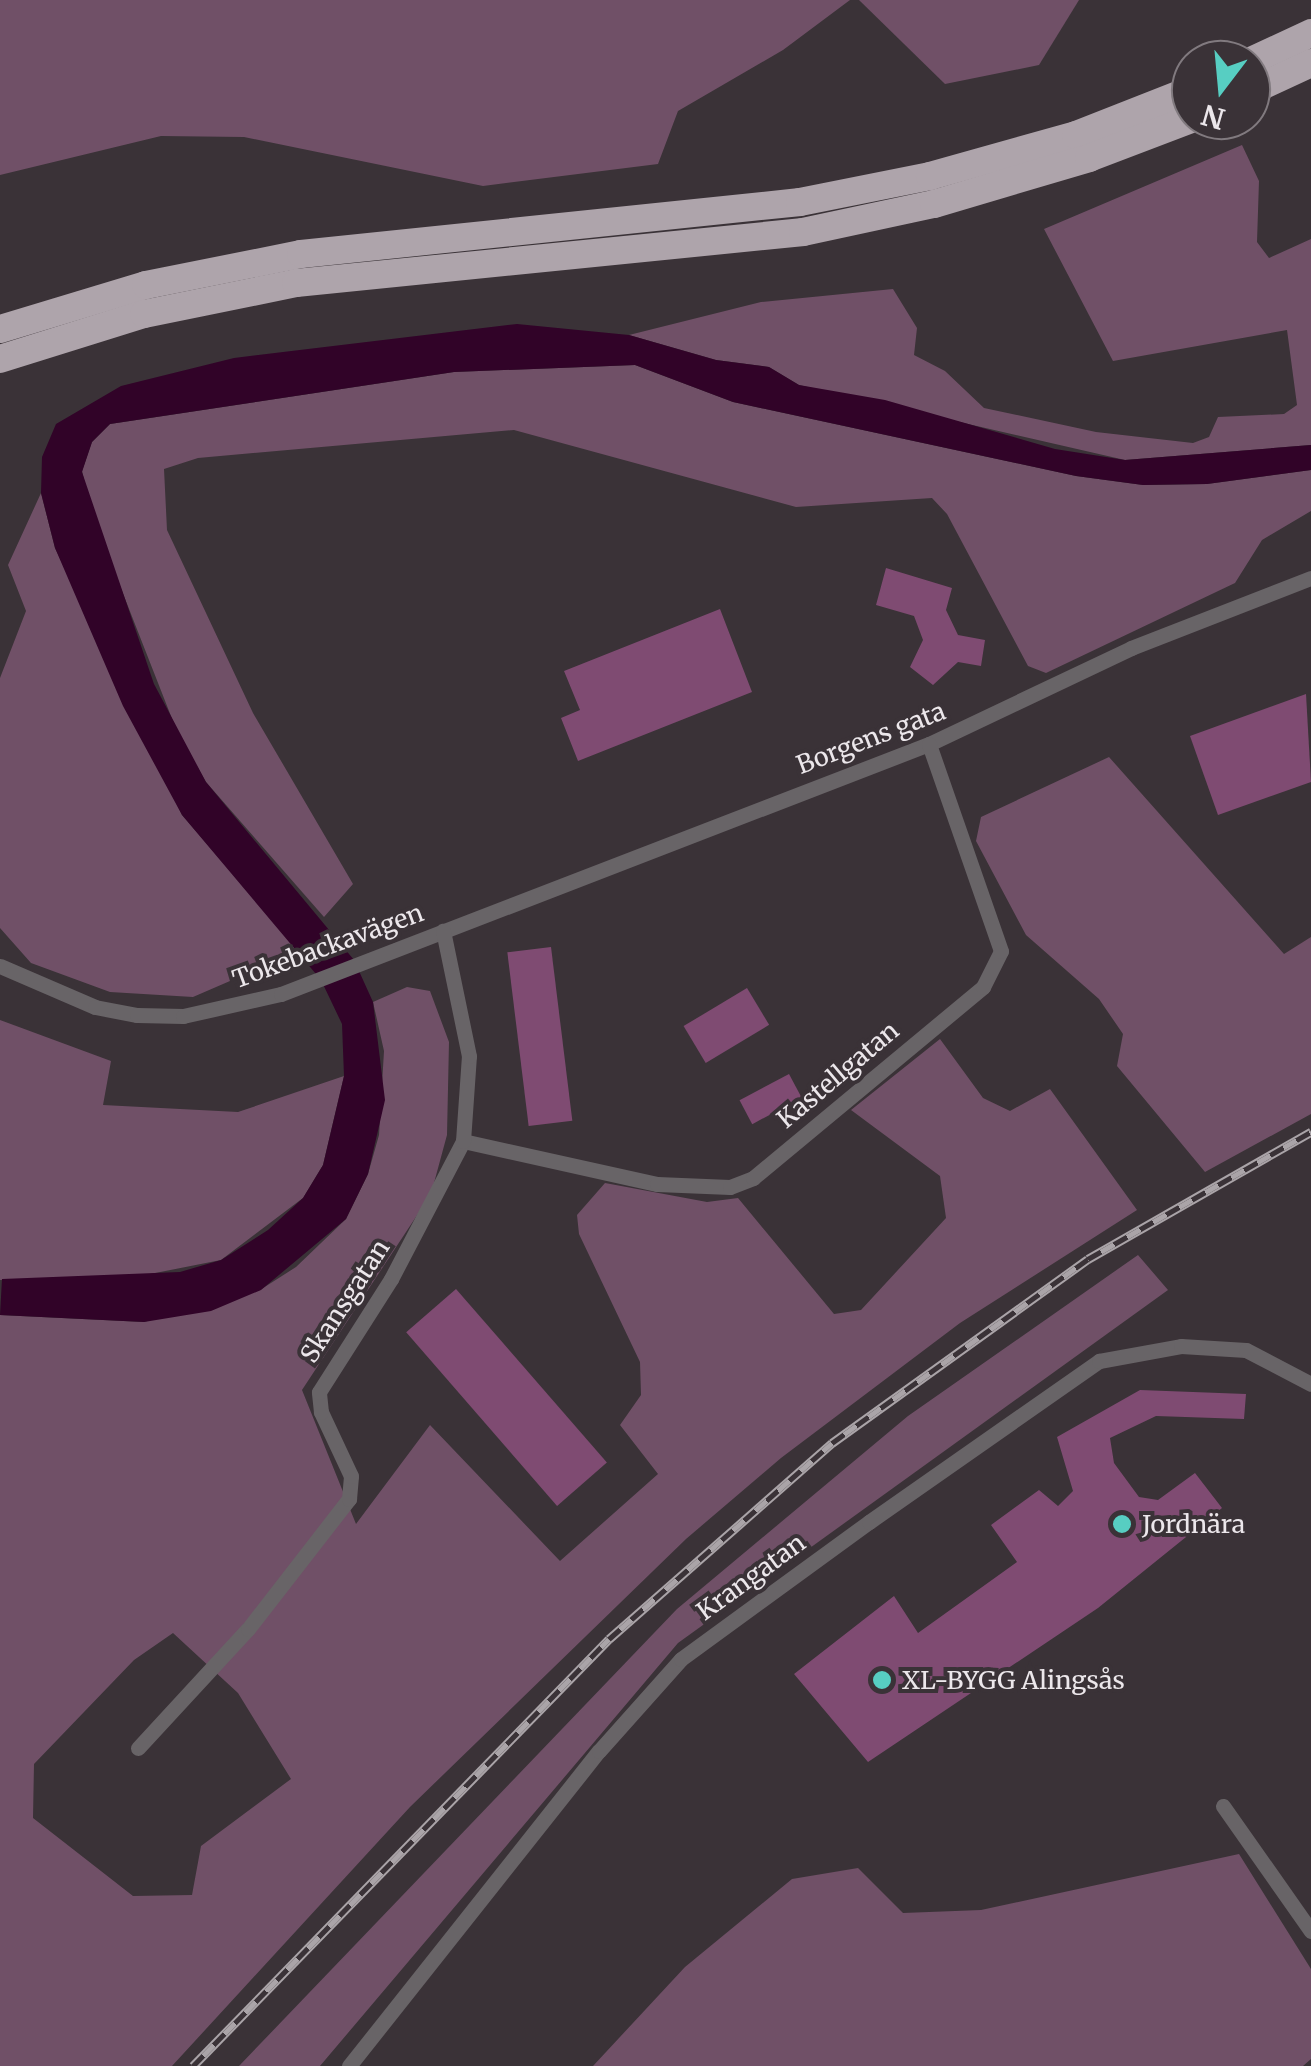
<!DOCTYPE html>
<meta charset="utf-8">
<style>
body{margin:0}
#map{position:relative;width:1311px;height:2066px;overflow:hidden;background:#3a3237;font-family:Merriweather,serif}
div>[style]{position:absolute}
[style*='--x']{left:calc(var(--x)*1px);top:calc(var(--y)*1px);width:calc(var(--w)*1px);rotate:calc(var(--a)*1deg)}
.green>*{inset:0;background:#705067}
.water>*{inset:0;background:#310328}
.building>*{inset:0;background:#7f4b72;transform-origin:0 0}
.minor>*{height:15px;margin:-7.5px;padding:0 7.5px;transform-origin:7.5px;border-radius:7.5px;background:#686467}
.motorway>*{height:28px;margin:-14px;padding:0 14px;transform-origin:14px;border-radius:14px;background:#aea4ab}
.rail>*{height:9px;margin-top:-4.5px;transform-origin:0;background:repeating-linear-gradient(90deg,#3a3237 0 15px,#aaa4a8 0 30px);box-sizing:border-box;border-block:2px solid #aaa4a8}
.dots>*{width:28px;height:28px;translate:-50% -50%;box-sizing:border-box;border:5px solid #3a3237;border-radius:50%}
span{translate:-50% -50%;white-space:nowrap;text-align:center;line-height:1.15;-webkit-text-stroke:8px #3a3237;paint-order:stroke}
.street-label{font-size:25px;color:#ece7eb}
.poi-label{font-size:25px;color:#ece7eb}
.left{translate:0 -50%;text-align:left}
.north{position:absolute;left:1171px;top:40px;width:100px;height:100px;box-sizing:border-box;background:#3a3237;border:2px solid #817a7f;border-radius:50%;rotate:196deg;font-size:28px;font-weight:700;line-height:40px;text-align:center;color:#ece7eb}
.north::after{content:'';display:block;margin:auto;width:35px;height:45px;background:#57cec2;clip-path:polygon(50% 0,100% 100%,50% 72%,0 100%)}
</style>
<div id="map">
<div class="green">
<i style="clip-path:polygon(0 0,850px 0,783px 50px,678px 111px,658px 164px,483px 186px,244px 137px,161px 136px,0 175px)"></i>
<i style="clip-path:polygon(859px 0,1079px 0,1039px 65px,945px 84px)"></i>
<i style="clip-path:polygon(1242px 145px,1259px 181px,1257px 242px,1269px 258px,1311px 239px,1311px 445px,1125px 460px,799px 385px,769px 367px,716px 360px,629px 335px,761px 302px,893px 289px,917px 328px,914px 355px,945px 371px,984px 408px,1096px 432px,1193px 443px,1209px 437px,1218px 417px,1284px 414px,1297px 405px,1287px 330px,1113px 361px,1044px 229px)"></i>
<i style="clip-path:polygon(635px 365px,733px 402px,1076px 476px,1143px 485px,1207px 484px,1311px 470px,1311px 511px,1262px 540px,1235px 583px,1046px 673px,1028px 666px,947px 514px,932px 498px,796px 507px,514px 430px,198px 458px,164px 469px,167px 530px,253px 713px,353px 884px,324px 917px,206px 782px,178px 734px,93px 517px,82px 471px,92px 442px,110px 424px,454px 372px)"></i>
<i style="clip-path:polygon(41px 493px,55px 548px,182px 815px,299px 951px,193px 997px,110px 992px,31px 963px,0 928px,0 678px,26px 611px,8px 565px)"></i>
<i style="clip-path:polygon(1109px 757px,1284px 954px,1311px 937px,1311px 1114px,1205px 1172px,1117px 1066px,1123px 1034px,1099px 999px,1026px 935px,976px 841px,981px 817px)"></i>
<i style="clip-path:polygon(evenodd,407px 987px,430px 991px,449px 1042px,447px 1135px,431px 1194px,302px 1390px,356px 1524px,430px 1425px,560px 1561px,658px 1474px,620px 1425px,641px 1395px,640px 1362px,579px 1234px,577px 1215px,605px 1183px,707px 1202px,738px 1198px,834px 1314px,861px 1310px,946px 1218px,940px 1176px,851px 1110px,940px 1039px,983px 1098px,1010px 1111px,1050px 1089px,1137px 1210px,960px 1323px,781px 1458px,686px 1539px,410px 1807px,172px 2066px,0 2066px,0 1315px,144px 1322px,260px 1290px,296px 1267px,346px 1219px,368px 1174px,379px 1135px,384px 1051px,373px 1002px,407px 987px,173px 1633px,238px 1693px,291px 1779px,201px 1846px,192px 1895px,133px 1896px,33px 1818px,34px 1764px,134px 1660px,173px 1633px)"></i>
<i style="clip-path:polygon(0 1020px,111px 1061px,103px 1105px,238px 1112px,344px 1076px,323px 1165px,303px 1198px,221px 1260px,135px 1277px,0 1280px)"></i>
<i style="clip-path:polygon(1138px 1255px,1168px 1290px,678px 1643px,320px 2066px,239px 2066px,677px 1609px,908px 1416px)"></i>
<i style="clip-path:polygon(1239px 1854px,1311px 1969px,1311px 2059px,1303px 2066px,593px 2066px,685px 1967px,792px 1879px,858px 1868px,903px 1913px,981px 1910px)"></i>
</div>
<div class="water">
<i style="clip-path:polygon(517px 324px,629px 335px,716px 360px,769px 367px,799px 385px,885px 400px,1055px 449px,1125px 460px,1311px 445px,1311px 470px,1207px 484px,1143px 485px,1076px 476px,733px 402px,635px 365px,454px 372px,110px 424px,92px 442px,82px 472px,154px 684px,206px 782px,354px 960px,373px 1002px,385px 1100px,368px 1174px,346px 1219px,261px 1290px,211px 1311px,144px 1322px,0 1315px,2px 1279px,180px 1272px,221px 1260px,268px 1230px,303px 1198px,323px 1165px,344px 1076px,342px 1024px,321px 980px,182px 815px,123px 706px,55px 548px,41px 493px,42px 457px,56px 424px,121px 386px,234px 358px)"></i>
</div>
<div class="building">
<i style="clip-path:polygon(886px 568px,952px 588px,946px 610px,958px 635px,985px 640px,981px 666px,958px 662px,933px 685px,910px 667px,923px 640px,914px 616px,876px 605px)"></i>
<i style="clip-path:polygon(720px 609px,752px 692px,578px 761px,561px 718px,580px 710px,564px 671px)"></i>
<i style="clip-path:polygon(1306px 694px,1311px 782px,1218px 815px,1190px 736px)"></i>
<i style="left:551px;top:947px;width:175px;height:44px;rotate:83deg"></i>
<i style="left:747px;top:988px;width:43px;height:74px;rotate:59deg"></i>
<i style="left:789px;top:1074px;width:27px;height:56px;rotate:62deg"></i>
<i style="left:456px;top:1289px;width:230px;height:66px;rotate:49deg"></i>
<i style="clip-path:polygon(1140px 1390px,1246px 1394px,1244px 1419px,1156px 1416px,1110px 1438px,1114px 1463px,1139px 1497px,1158px 1500px,1195px 1473px,1222px 1508px,1098px 1608px,868px 1762px,794px 1674px,894px 1596px,918px 1633px,1017px 1562px,991px 1525px,1039px 1490px,1058px 1506px,1073px 1491px,1057px 1437px)"></i>
</div>
<div class="minor">
<i style="--x:0;--y:966;--w:103;--a:23.3"></i>
<i style="--x:95;--y:1007;--w:43;--a:10.8"></i>
<i style="--x:137;--y:1015;--w:46;--a:1.2"></i>
<i style="--x:183;--y:1016;--w:100;--a:-12.7"></i>
<i style="--x:281;--y:994;--w:695;--a:-21.1"></i>
<i style="--x:929;--y:744;--w:224;--a:-25.4"></i>
<i style="--x:1131;--y:648;--w:193;--a:-21.3"></i>
<i style="--x:463;--y:1141;--w:199;--a:12.5"></i>
<i style="--x:657;--y:1184;--w:73;--a:2.4"></i>
<i style="--x:730;--y:1187;--w:25;--a:-21"></i>
<i style="--x:753;--y:1178;--w:299;--a:-39.7"></i>
<i style="--x:983;--y:987;--w:40;--a:-63.4"></i>
<i style="--x:1001;--y:951;--w:219;--a:-109.2"></i>
<i style="--x:138;--y:1748;--w:162;--a:-47.3"></i>
<i style="--x:248;--y:1629;--w:165;--a:-52.2"></i>
<i style="--x:349;--y:1499;--w:23;--a:-85"></i>
<i style="--x:351;--y:1476;--w:71;--a:-115.1"></i>
<i style="--x:321;--y:1412;--w:20;--a:-96"></i>
<i style="--x:319;--y:1392;--w:134;--a:-57.5"></i>
<i style="--x:391;--y:1279;--w:156;--a:-62.4"></i>
<i style="--x:463;--y:1141;--w:85;--a:-86"></i>
<i style="--x:469;--y:1056;--w:128;--a:-101.7"></i>
<i style="--x:1223;--y:1806;--w:153;--a:54.9"></i>
<i style="--x:349;--y:2066;--w:402;--a:-51.6"></i>
<i style="--x:599;--y:1751;--w:123;--a:-48.3"></i>
<i style="--x:681;--y:1659;--w:233;--a:-36.1"></i>
<i style="--x:869;--y:1522;--w:281;--a:-35"></i>
<i style="--x:1099;--y:1361;--w:83;--a:-10.4"></i>
<i style="--x:1181;--y:1346;--w:65;--a:3.5"></i>
<i style="--x:1246;--y:1350;--w:73;--a:27.6"></i>
</div>
<div class="motorway">
<i style="--x:1251;--y:61;--w:66;--a:-25"></i>
<i style="--x:1251;--y:91;--w:66;--a:-25"></i>
<i style="--x:0;--y:329;--w:152;--a:-16.8"></i>
<i style="--x:146;--y:285;--w:158;--a:-11.3"></i>
<i style="--x:301;--y:254;--w:502;--a:-5.95"></i>
<i style="--x:800;--y:202;--w:133;--a:-11.3"></i>
<i style="--x:930;--y:176;--w:152;--a:-15.7"></i>
<i style="--x:1076;--y:135;--w:123;--a:-21.4"></i>
<i style="--x:0;--y:359;--w:151;--a:-17.4"></i>
<i style="--x:144;--y:314;--w:155;--a:-11.5"></i>
<i style="--x:296;--y:283;--w:510;--a:-5.74"></i>
<i style="--x:803;--y:232;--w:134;--a:-12.1"></i>
<i style="--x:934;--y:204;--w:162;--a:-16.5"></i>
<i style="--x:1089;--y:158;--w:109;--a:-20.9"></i>
</div>
<div class="rail">
<i style="--x:193;--y:2066;--w:596;--a:-45.75"></i>
<i style="--x:609;--y:1639;--w:297;--a:-41.3"></i>
<i style="--x:832;--y:1443;--w:315;--a:-35.7"></i>
<i style="--x:1088;--y:1259;--w:257;--a:-29.7"></i>
</div>
<div class="dots">
<i style="left:1122px;top:1524px;background:#57cec2"></i>
<i style="left:882px;top:1680px;background:#57cec2"></i>
</div>
<div class="street-label">
<span style="left:871px;top:738px;rotate:-21deg">Borgens gata</span>
<span style="left:328px;top:946px;rotate:-20deg">Tokebackavägen</span>
<span style="left:838px;top:1075px;rotate:-40deg">Kastellgatan</span>
<span style="left:345px;top:1301px;rotate:-57deg">Skansgatan</span>
<span style="left:751px;top:1577px;rotate:-36deg">Krangatan</span>
</div>
<div class="poi-label">
<span class="left" style="left:1142px;top:1524px">Jordnära</span>
<span class="left" style="left:902px;top:1680px">XL-BYGG Alingsås</span>
</div>
<div class="north">N</div>
</div>
